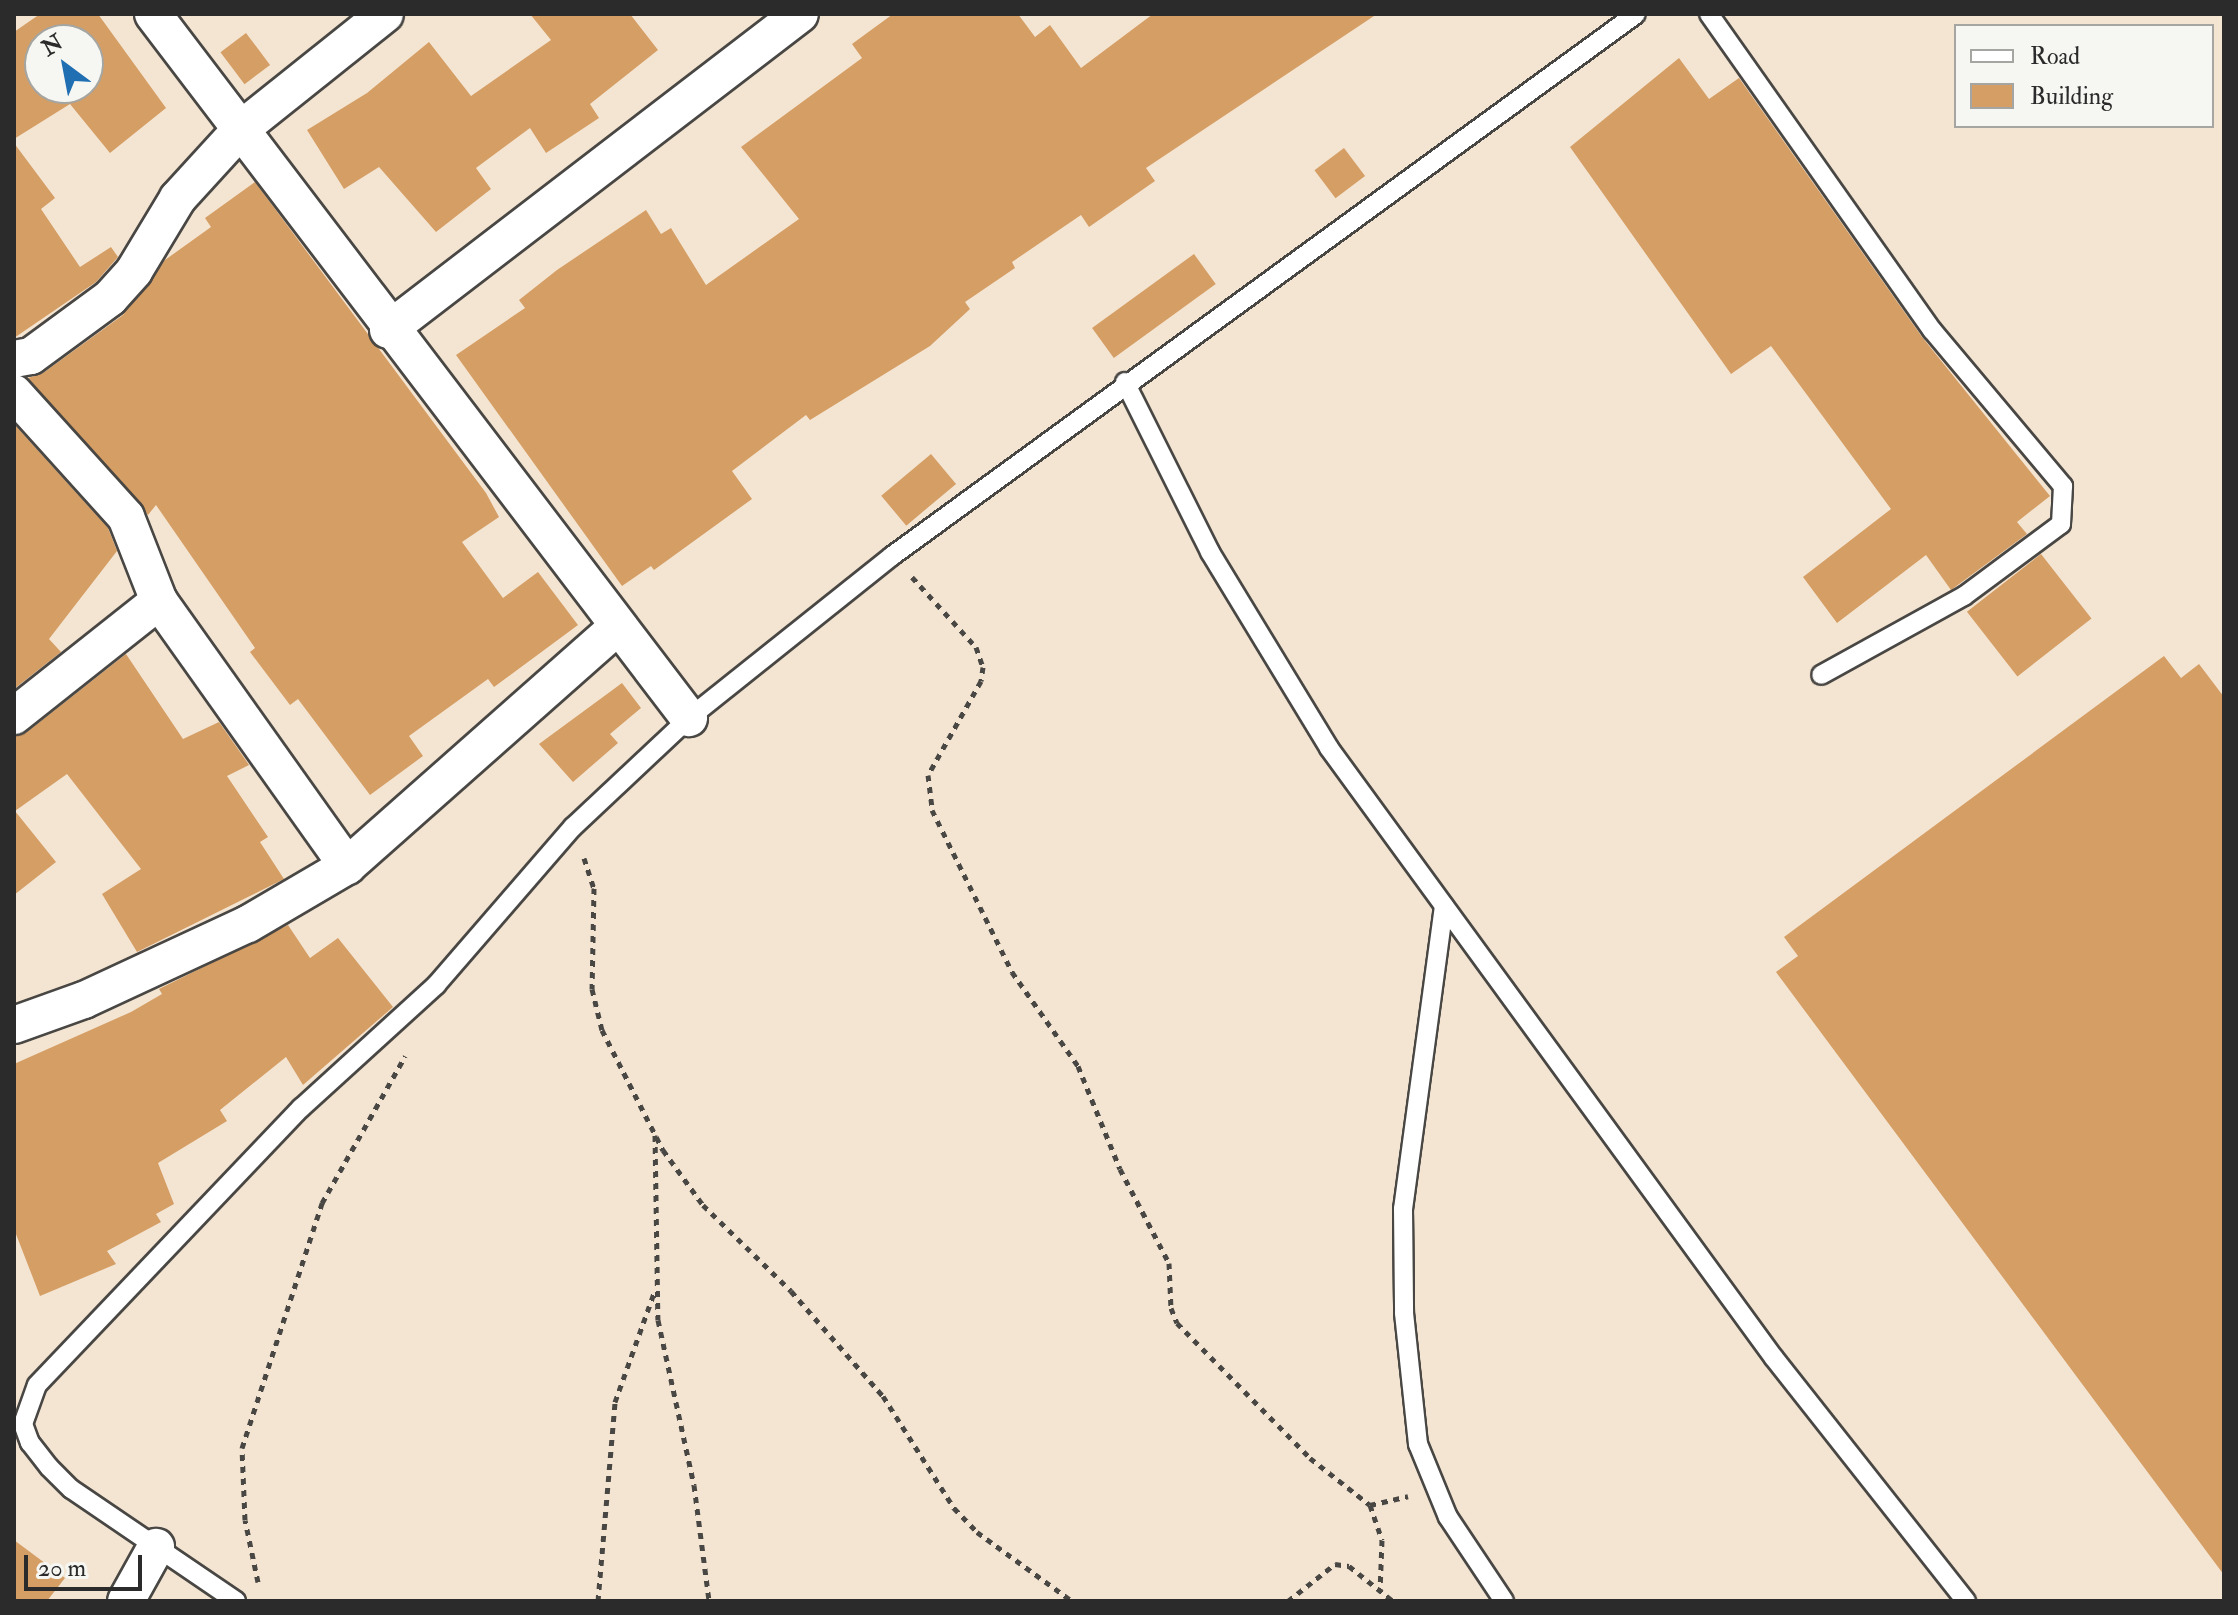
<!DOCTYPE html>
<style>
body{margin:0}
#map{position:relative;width:2238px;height:1615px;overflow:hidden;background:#f4e5d2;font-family:"IM FELL Double Pica",serif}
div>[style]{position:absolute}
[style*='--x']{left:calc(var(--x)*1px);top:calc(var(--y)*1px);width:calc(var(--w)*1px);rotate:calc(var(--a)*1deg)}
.building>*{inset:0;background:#d59e65;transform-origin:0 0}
.path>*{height:5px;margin-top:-2.5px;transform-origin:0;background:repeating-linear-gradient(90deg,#494744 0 6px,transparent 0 12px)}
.roads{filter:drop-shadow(2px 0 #494744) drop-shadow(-2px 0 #494744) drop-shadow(0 2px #494744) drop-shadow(0 -2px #494744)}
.lane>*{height:18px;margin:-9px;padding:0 9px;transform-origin:9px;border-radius:9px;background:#fff}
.street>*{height:36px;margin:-18px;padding:0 18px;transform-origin:18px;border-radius:18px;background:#fff}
span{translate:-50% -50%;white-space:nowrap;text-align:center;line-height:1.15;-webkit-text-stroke:7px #f6f6f2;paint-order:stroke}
.frame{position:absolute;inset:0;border:16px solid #2b2b2b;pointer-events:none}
.legend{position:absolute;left:1954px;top:24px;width:260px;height:104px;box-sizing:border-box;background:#f6f6f2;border:2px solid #a5a5a2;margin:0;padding:10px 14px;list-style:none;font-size:24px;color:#2b2b2b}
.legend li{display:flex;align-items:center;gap:16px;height:40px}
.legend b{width:40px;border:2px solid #a5a5a2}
.north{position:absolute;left:24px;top:24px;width:80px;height:80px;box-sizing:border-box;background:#f6f6f2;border:2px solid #a5a5a2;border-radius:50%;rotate:328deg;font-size:22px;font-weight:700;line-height:32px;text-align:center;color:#2b2b2b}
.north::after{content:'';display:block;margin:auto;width:28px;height:36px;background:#1f6fb2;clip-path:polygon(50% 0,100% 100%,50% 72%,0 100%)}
.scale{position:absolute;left:24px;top:1555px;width:118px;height:36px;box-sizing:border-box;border:4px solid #2b2b2b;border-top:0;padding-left:10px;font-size:24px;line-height:28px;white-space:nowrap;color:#2b2b2b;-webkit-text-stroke:6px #f6f6f2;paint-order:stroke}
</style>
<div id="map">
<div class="building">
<i style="clip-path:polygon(evenodd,40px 14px,98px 14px,166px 108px,110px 153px,70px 104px,14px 139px,14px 32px,40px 14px,40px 40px,88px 40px,88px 88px,40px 88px,40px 40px)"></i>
<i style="clip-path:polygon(530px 14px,630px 14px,658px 50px,590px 104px,599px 118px,546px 153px,530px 128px,476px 168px,491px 189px,436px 232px,379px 167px,344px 189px,307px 130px,367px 93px,429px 42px,471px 96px,551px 40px)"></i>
<i style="clip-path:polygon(893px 14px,1018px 14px,1035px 37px,1050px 25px,1081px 68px,1153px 14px,1377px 14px,1146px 168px,1155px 181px,1089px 227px,1081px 215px,1012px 262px,1015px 268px,965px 302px,970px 309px,930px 346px,810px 420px,806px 415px,732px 471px,752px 499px,654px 570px,651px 566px,622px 586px,456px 355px,525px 308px,519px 300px,557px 270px,646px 210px,661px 234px,671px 228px,706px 285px,799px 219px,741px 147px,862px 58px,852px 44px)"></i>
<i style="left:246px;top:33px;width:40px;height:32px;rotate:53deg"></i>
<i style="clip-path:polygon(1679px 58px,1709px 99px,1739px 78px,1922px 337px,2050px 496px,2017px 522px,2027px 534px,1951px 590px,1926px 555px,1837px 623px,1803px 577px,1891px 509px,1771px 346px,1731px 374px,1570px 147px)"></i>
<i style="clip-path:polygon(14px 143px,55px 198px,41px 209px,80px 267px,111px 247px,118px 257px,96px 282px,14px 338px)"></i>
<i style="left:1344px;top:148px;width:35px;height:37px;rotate:53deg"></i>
<i style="clip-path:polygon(255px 182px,486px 493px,499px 517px,462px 542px,503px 598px,538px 572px,578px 625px,494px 687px,488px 679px,409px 736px,423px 756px,370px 795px,298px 699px,290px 705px,250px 652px,255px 648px,156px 505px,148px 515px,28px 378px,43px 373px,123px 315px,165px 260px,211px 227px,205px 218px)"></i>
<i style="left:1194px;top:254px;width:37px;height:126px;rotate:54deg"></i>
<i style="clip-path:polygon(14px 424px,108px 528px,117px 551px,49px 639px,61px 652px,14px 689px)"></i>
<i style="left:931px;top:454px;width:39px;height:65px;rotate:50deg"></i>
<i style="left:2041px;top:554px;width:82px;height:94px;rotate:52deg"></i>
<i style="clip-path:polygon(126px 654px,183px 739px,219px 722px,247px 762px,249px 765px,227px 776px,268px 837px,260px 842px,284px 879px,137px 952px,102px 894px,141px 869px,67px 774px,15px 811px,56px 862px,14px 895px,14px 737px,27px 732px)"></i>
<i style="clip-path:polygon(2164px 656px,2181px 678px,2199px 664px,2224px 697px,2224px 1575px,1776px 972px,1798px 956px,1784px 937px)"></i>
<i style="clip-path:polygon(622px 683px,641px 708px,610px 734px,618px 743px,573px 782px,539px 744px)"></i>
<i style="clip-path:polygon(288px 925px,310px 958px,338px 938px,393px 1007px,303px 1085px,286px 1057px,220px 1110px,227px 1121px,158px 1163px,174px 1204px,156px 1214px,161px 1222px,107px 1251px,116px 1264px,40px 1296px,14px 1229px,14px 1064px,131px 1012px,162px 994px,159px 989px)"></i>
<i style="clip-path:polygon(14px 1540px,65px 1578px,47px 1601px,14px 1601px)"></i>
</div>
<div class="path">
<i style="--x:912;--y:577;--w:95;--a:47.6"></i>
<i style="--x:976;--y:647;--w:21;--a:71"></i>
<i style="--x:983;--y:667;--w:14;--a:98"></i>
<i style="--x:981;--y:681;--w:108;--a:119.4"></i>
<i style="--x:928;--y:775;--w:35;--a:83"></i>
<i style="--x:932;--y:810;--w:181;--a:63.7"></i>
<i style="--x:1012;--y:972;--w:115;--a:54.9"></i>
<i style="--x:1078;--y:1066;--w:111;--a:67.8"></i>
<i style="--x:1120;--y:1169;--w:106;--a:62.5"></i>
<i style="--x:1169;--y:1263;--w:45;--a:87.5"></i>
<i style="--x:1171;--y:1308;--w:16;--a:68"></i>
<i style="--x:1177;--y:1323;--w:190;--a:45.4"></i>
<i style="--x:1310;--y:1458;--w:76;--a:38.1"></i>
<i style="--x:1370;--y:1505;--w:37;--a:71"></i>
<i style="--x:1382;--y:1540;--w:51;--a:92.2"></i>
<i style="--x:584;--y:858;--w:32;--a:72"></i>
<i style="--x:594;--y:888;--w:101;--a:91.1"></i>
<i style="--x:592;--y:989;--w:42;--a:76.3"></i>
<i style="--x:602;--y:1030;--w:135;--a:63.1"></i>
<i style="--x:663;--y:1150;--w:68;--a:54"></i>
<i style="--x:703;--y:1205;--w:123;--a:44.3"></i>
<i style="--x:791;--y:1291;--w:140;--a:48.8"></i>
<i style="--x:883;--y:1396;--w:133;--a:57.6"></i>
<i style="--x:954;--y:1508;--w:33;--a:46"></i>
<i style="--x:977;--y:1532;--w:117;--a:36"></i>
<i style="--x:655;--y:1135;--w:185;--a:89.1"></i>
<i style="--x:658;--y:1320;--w:169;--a:77.7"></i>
<i style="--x:694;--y:1485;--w:117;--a:82.6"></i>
<i style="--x:1370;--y:1505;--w:39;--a:-13"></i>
<i style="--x:258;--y:1582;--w:63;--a:-101.8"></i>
<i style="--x:245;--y:1520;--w:72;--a:-92.4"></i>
<i style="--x:242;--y:1448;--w:258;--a:-71.9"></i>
<i style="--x:322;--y:1203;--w:169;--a:-60.5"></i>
<i style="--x:598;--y:1601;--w:200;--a:-85.1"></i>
<i style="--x:615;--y:1402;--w:119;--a:-70.3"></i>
<i style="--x:1288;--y:1601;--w:60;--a:-38.2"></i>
<i style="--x:1335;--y:1564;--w:14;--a:8"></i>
<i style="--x:1349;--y:1566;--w:56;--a:38.5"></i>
</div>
<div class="roads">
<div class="lane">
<i style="--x:1709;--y:14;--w:387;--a:54.8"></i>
<i style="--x:1932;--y:330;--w:204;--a:50"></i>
<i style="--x:2063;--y:486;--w:38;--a:93"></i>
<i style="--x:2061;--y:524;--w:121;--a:143.4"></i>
<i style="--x:1964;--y:596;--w:163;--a:151.1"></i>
<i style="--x:1125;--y:382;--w:190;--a:63.4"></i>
<i style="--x:1210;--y:552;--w:229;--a:58.7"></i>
<i style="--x:1329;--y:748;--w:755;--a:53.89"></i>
<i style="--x:1774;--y:1358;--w:310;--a:51.7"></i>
<i style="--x:1444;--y:906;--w:306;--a:97.7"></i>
<i style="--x:1403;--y:1209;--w:104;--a:89.4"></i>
<i style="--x:1404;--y:1313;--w:132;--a:83.9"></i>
<i style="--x:1418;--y:1444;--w:79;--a:67.7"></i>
<i style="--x:1448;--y:1517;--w:101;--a:56.3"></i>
<i style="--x:236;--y:1601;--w:199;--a:-145.8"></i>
<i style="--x:71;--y:1489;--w:31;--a:-135"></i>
<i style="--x:49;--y:1467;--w:31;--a:-128"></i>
<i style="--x:30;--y:1443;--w:20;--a:-110"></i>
<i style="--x:23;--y:1424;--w:41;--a:-70.3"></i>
<i style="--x:37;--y:1385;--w:383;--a:-46.4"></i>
<i style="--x:301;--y:1108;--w:183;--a:-42.3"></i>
<i style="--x:436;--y:985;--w:209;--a:-49.1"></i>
<i style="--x:573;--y:827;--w:159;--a:-43.2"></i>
<i style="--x:689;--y:718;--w:260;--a:-38.6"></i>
<i style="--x:892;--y:556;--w:920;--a:-36.07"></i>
</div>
<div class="street">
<i style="--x:153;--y:14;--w:885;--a:52.72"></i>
<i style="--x:388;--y:330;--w:519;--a:-37.49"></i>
<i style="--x:14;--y:359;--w:17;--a:-10"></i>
<i style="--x:31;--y:356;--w:98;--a:-36.3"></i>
<i style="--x:110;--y:298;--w:36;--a:-48"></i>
<i style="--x:134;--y:271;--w:85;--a:-58.9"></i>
<i style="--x:178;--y:198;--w:93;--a:-47.6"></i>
<i style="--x:241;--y:129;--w:184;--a:-38.6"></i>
<i style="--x:14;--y:393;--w:167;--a:47.9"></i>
<i style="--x:126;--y:517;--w:90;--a:68.6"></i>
<i style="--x:159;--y:601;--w:325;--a:54.6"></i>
<i style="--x:14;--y:716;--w:185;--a:-38.4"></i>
<i style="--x:14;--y:1025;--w:74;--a:-19.7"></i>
<i style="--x:84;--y:1000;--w:181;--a:-24.9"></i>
<i style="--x:248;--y:924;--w:115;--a:-30.4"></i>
<i style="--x:347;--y:866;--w:361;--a:-41.5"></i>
<i style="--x:126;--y:1601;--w:62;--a:-60.9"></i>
</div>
</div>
<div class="frame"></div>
<ul class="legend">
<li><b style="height:10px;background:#fff"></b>Road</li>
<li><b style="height:22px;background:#d59e65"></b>Building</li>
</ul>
<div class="north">N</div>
<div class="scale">20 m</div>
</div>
